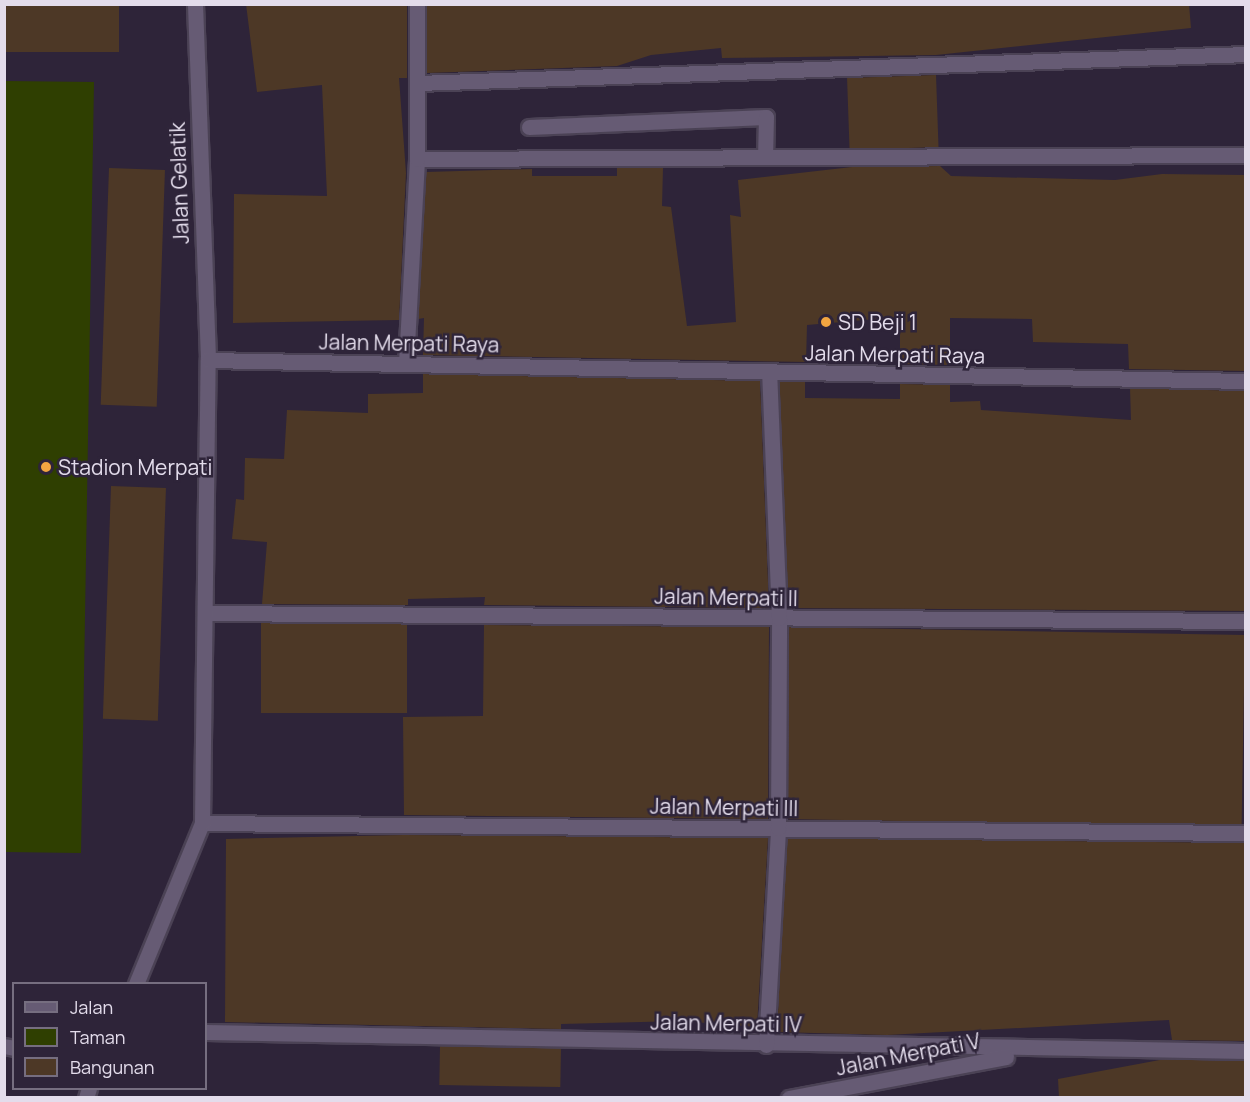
<!DOCTYPE html>
<style>
body{margin:0}
#map{position:relative;width:1250px;height:1102px;overflow:hidden;background:#2e2439;font-family:Manrope,sans-serif}
div>[style]{position:absolute}
[style*='--x']{left:calc(var(--x)*1px);top:calc(var(--y)*1px);width:calc(var(--w)*1px);rotate:calc(var(--a)*1deg)}
.green>*{inset:0;background:#2f3f01}
.building>*{inset:0;background:#4d3826;transform-origin:0 0}
.roads{filter:drop-shadow(2px 0 #4b4255) drop-shadow(-2px 0 #4b4255) drop-shadow(0 2px #4b4255) drop-shadow(0 -2px #4b4255)}
.lane>*{height:15px;margin:-7.5px;padding:0 7.5px;transform-origin:7.5px;border-radius:7.5px;background:#665b74}
.street>*{height:15px;margin:-7.5px;padding:0 7.5px;transform-origin:7.5px;border-radius:7.5px;background:#665b74}
.secondary>*{height:15px;margin:-7.5px;padding:0 7.5px;transform-origin:7.5px;border-radius:7.5px;background:#665b74}
.dots>*{width:16px;height:16px;translate:-50% -50%;box-sizing:border-box;border:3px solid #2e2439;border-radius:50%}
span{translate:-50% -50%;white-space:nowrap;text-align:center;line-height:1.15;-webkit-text-stroke:5px #2e2439;paint-order:stroke}
.street-label{font-size:21px;color:#e3dceb}
.poi-label{font-size:21px;color:#e3dceb}
.left{translate:0 -50%;text-align:left}
.frame{position:absolute;inset:0;border:6px solid #e3dceb;pointer-events:none}
.legend{position:absolute;left:12px;top:982px;width:195px;height:108px;box-sizing:border-box;background:#2e2439;border:2px solid #766e80;margin:0;padding:8px 10px;list-style:none;font-size:18px;color:#e3dceb}
.legend li{display:flex;align-items:center;gap:12px;height:30px}
.legend b{width:30px;border:2px solid #766e80}
</style>
<div id="map">
<div class="green">
<i style="clip-path:polygon(5px 81px,94px 82px,81px 853px,5px 852px)"></i>
</div>
<div class="building">
<i style="left:4px;top:4px;width:115px;height:48px"></i>
<i style="clip-path:polygon(246px 4px,407px 4px,407px 78px,399px 78px,406px 173px,399px 320px,233px 323px,234px 194px,327px 196px,322px 85px,257px 92px)"></i>
<i style="clip-path:polygon(427px 4px,1189px 4px,1191px 28px,936px 55px,722px 58px,721px 48px,651px 55px,617px 66px,427px 73px)"></i>
<i style="left:936px;top:75px;width:72px;height:89px;rotate:88deg"></i>
<i style="clip-path:polygon(940px 166px,951px 176px,1115px 180px,1162px 174px,1245px 175px,1245px 371px,1129px 369px,1128px 344px,1033px 342px,1032px 319px,950px 318px,950px 365px,900px 364px,900px 317px,807px 325px,806px 362px,423px 355px,424px 318px,418px 319px,426px 172px,532px 169px,532px 176px,617px 176px,617px 168px,663px 168px,662px 206px,671px 207px,687px 326px,736px 322px,730px 215px,741px 217px,738px 180px,852px 167px)"></i>
<i style="left:109px;top:168px;width:56px;height:237px;rotate:2deg"></i>
<i style="clip-path:polygon(423px 374px,760px 381px,769px 608px,484px 605px,485px 597px,408px 599px,408px 605px,262px 604px,267px 542px,232px 539px,236px 499px,244px 500px,245px 458px,284px 459px,287px 410px,368px 413px,368px 394px,423px 393px)"></i>
<i style="clip-path:polygon(779px 381px,805px 382px,805px 398px,900px 399px,900px 384px,950px 385px,950px 402px,980px 401px,981px 410px,1131px 420px,1130px 388px,1245px 391px,1245px 611px,788px 608px)"></i>
<i style="left:111px;top:486px;width:55px;height:233px;rotate:2deg"></i>
<i style="left:261px;top:623px;width:146px;height:90px"></i>
<i style="clip-path:polygon(484px 625px,769px 627px,768px 819px,404px 815px,403px 717px,483px 716px)"></i>
<i style="left:789px;top:627px;width:456px;height:192px;rotate:1deg"></i>
<i style="clip-path:polygon(404px 835px,768px 838px,757px 1027px,681px 1021px,561px 1024px,561px 1029px,225px 1022px,226px 839px)"></i>
<i style="clip-path:polygon(787px 838px,1245px 843px,1245px 1041px,1172px 1040px,1169px 1020px,887px 1035px,777px 1032px)"></i>
<i style="left:440px;top:1046px;width:121px;height:39px;rotate:1deg"></i>
<i style="clip-path:polygon(1165px 1059px,1245px 1061px,1245px 1098px,1059px 1098px,1058px 1079px)"></i>
</div>
<div class="roads">
<div class="lane">
<i style="--x:4;--y:1046;--w:10;--a:11"></i>
</div>
<div class="street">
<i style="--x:195;--y:4;--w:356;--a:87.9"></i>
<i style="--x:417;--y:83;--w:830;--a:-2"></i>
<i style="--x:529;--y:127;--w:237;--a:-2.4"></i>
<i style="--x:766;--y:117;--w:40;--a:91.4"></i>
<i style="--x:417;--y:159;--w:829;--a:-0.28"></i>
<i style="--x:406;--y:363;--w:204;--a:-86.9"></i>
<i style="--x:417;--y:159;--w:155;--a:-90"></i>
<i style="--x:206;--y:613;--w:1040;--a:0.44"></i>
<i style="--x:202;--y:823;--w:1044;--a:0.55"></i>
<i style="--x:206;--y:1032;--w:1040;--a:1.05"></i>
<i style="--x:766;--y:1045;--w:217;--a:-86.8"></i>
<i style="--x:778;--y:828;--w:210;--a:-89.7"></i>
<i style="--x:779;--y:618;--w:245;--a:-92.3"></i>
<i style="--x:789;--y:1098;--w:221;--a:-10.7"></i>
</div>
<div class="secondary">
<i style="--x:136;--y:984;--w:174;--a:-67.7"></i>
<i style="--x:202;--y:823;--w:463;--a:-89.3"></i>
<i style="--x:208;--y:360;--w:1038;--a:1.16"></i>
<i style="--x:86;--y:1098;--w:10;--a:-73"></i>
</div>
</div>
<div class="dots">
<i style="left:826px;top:322px;background:#f2a541"></i>
<i style="left:46px;top:467px;background:#f2a541"></i>
</div>
<div class="street-label">
<span style="left:179px;top:183px;rotate:-92deg">Jalan Gelatik</span>
<span style="left:409px;top:343px;rotate:1deg">Jalan Merpati Raya</span>
<span style="left:895px;top:354px;rotate:1deg">Jalan Merpati Raya</span>
<span style="left:726px;top:597px;rotate:1deg">Jalan Merpati II</span>
<span style="left:724px;top:807px;rotate:1deg">Jalan Merpati III</span>
<span style="left:726px;top:1023px;rotate:1deg">Jalan Merpati IV</span>
<span style="left:908px;top:1054px;rotate:-11deg">Jalan Merpati V</span>
</div>
<div class="poi-label">
<span class="left" style="left:838px;top:322px">SD Beji 1</span>
<span class="left" style="left:58px;top:467px">Stadion Merpati</span>
</div>
<div class="frame"></div>
<ul class="legend">
<li><b style="height:8px;background:#665b74"></b>Jalan</li>
<li><b style="height:16px;background:#2f3f01"></b>Taman</li>
<li><b style="height:16px;background:#4d3826"></b>Bangunan</li>
</ul>
</div>
